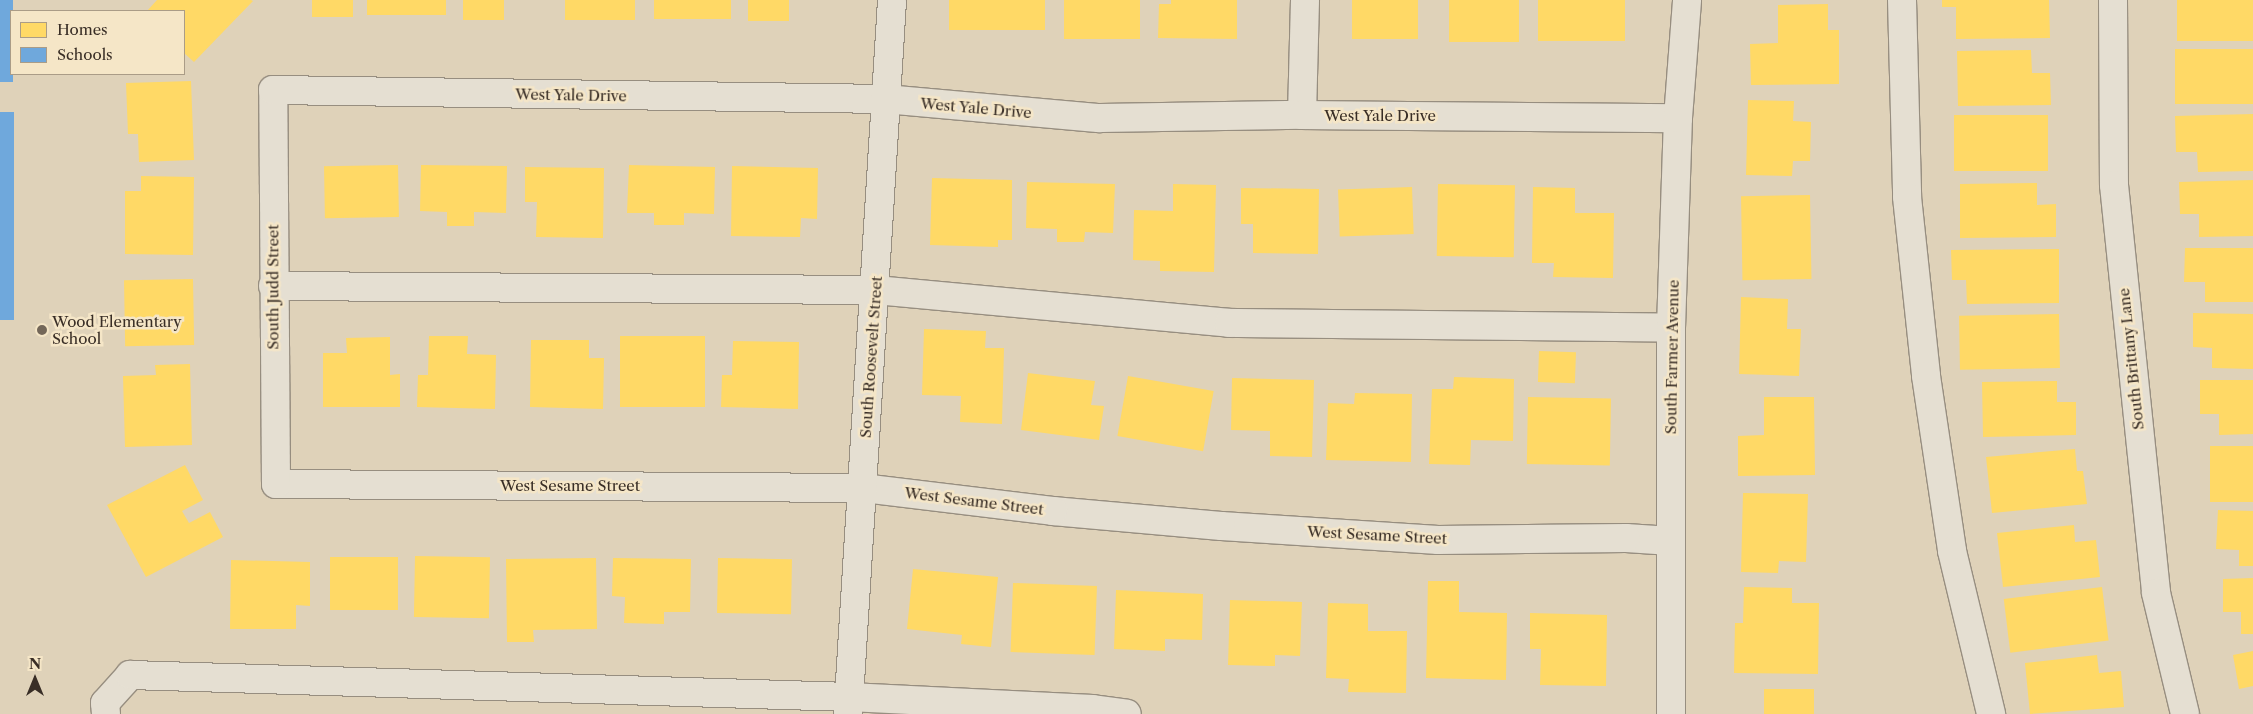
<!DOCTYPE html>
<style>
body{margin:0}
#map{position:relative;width:2253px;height:714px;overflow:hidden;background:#dfd2b9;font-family:"Libre Caslon Text",serif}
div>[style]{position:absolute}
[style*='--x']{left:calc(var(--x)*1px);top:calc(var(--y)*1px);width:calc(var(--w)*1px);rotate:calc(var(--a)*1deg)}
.homes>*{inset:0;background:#ffd966;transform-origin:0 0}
.schools>*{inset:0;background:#6fa8dc;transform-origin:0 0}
.roads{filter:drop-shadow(1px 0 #978e80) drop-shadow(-1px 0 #978e80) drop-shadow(0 1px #978e80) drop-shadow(0 -1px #978e80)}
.minor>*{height:28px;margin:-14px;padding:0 14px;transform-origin:14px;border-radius:14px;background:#e5dfd2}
.dots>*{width:14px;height:14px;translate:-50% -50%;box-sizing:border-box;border:2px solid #f5e6c7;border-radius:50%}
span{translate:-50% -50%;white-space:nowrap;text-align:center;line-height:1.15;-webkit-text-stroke:5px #f5e6c7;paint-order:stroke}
.street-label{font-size:15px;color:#392e26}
.poi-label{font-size:15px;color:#392e26}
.left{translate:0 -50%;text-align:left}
.legend{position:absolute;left:10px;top:10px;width:175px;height:65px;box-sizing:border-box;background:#f5e6c7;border:1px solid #aa9c87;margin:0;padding:6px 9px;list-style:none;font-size:15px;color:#392e26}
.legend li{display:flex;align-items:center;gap:10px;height:25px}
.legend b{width:25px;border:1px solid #aa9c87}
.north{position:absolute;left:10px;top:654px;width:50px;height:50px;-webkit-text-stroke:4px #f5e6c7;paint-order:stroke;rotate:0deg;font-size:14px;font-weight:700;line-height:20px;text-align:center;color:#392e26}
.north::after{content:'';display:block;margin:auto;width:18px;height:22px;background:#392e26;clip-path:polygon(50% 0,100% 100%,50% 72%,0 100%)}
</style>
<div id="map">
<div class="homes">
<i style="clip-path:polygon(157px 0,251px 0,253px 1px,194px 62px,184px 53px,184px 11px,147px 11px)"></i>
<i style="left:312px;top:0;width:41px;height:17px"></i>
<i style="left:367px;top:0;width:79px;height:15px"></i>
<i style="left:463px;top:0;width:41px;height:20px"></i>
<i style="left:565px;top:0;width:70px;height:20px"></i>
<i style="left:654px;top:0;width:77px;height:19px"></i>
<i style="left:748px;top:0;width:41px;height:21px"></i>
<i style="left:949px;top:0;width:96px;height:30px"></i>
<i style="left:1064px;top:0;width:76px;height:39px"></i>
<i style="clip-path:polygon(1171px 0,1237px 0,1237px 39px,1158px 38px,1159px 4px,1171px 4px)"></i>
<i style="left:1352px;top:0;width:66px;height:39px"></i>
<i style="left:1449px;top:0;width:70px;height:42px"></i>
<i style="left:1538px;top:0;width:87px;height:41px"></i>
<i style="clip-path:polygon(1942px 0,2049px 0,2050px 38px,1956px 39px,1956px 7px,1942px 7px)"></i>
<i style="left:2177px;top:0;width:76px;height:41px"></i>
<i style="clip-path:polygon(1828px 4px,1828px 30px,1839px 30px,1839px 84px,1751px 85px,1750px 44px,1778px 43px,1778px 5px)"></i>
<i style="left:2253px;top:49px;width:55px;height:78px;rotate:90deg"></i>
<i style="clip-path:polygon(2031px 50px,2032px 73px,2050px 73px,2051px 105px,1958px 106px,1957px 51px)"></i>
<i style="clip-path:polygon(191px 81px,194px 160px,139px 162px,138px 134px,128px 134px,126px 83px)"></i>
<i style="clip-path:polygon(1748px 100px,1794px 101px,1793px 121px,1811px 122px,1810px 161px,1793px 161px,1792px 176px,1746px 175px)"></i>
<i style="clip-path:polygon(2253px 114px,2253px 171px,2198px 172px,2197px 152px,2176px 152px,2175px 116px)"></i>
<i style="left:2048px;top:115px;width:56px;height:94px;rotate:90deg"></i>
<i style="left:398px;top:165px;width:52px;height:74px;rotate:89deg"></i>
<i style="clip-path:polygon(421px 165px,507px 166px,506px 213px,474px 212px,474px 226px,447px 226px,447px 212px,420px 211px)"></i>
<i style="clip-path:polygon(629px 165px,715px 167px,714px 214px,684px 213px,684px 225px,654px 225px,654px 213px,627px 213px)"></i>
<i style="clip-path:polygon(732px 166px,818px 168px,817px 219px,801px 218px,800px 237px,731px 236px)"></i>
<i style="clip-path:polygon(525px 167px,604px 168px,603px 238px,536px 237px,537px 202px,525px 202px)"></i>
<i style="clip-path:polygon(141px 176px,194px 177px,193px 255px,125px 254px,125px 191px,141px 191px)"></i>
<i style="clip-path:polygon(932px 178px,1012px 180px,1012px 240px,998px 240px,998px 247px,930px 245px)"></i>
<i style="clip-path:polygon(2253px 180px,2253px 236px,2199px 237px,2199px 214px,2180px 214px,2179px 182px)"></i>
<i style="clip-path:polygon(1027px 182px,1115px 184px,1113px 233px,1085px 232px,1084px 242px,1057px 242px,1057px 229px,1026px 228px)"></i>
<i style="clip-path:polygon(2037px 183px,2037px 205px,2056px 204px,2056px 237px,1960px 238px,1960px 184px)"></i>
<i style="clip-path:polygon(1173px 184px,1216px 185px,1214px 272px,1160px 271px,1160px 261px,1133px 260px,1134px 210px,1173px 211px)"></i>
<i style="left:1438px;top:184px;width:77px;height:72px;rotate:1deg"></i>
<i style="left:1412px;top:187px;width:47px;height:74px;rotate:88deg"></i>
<i style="clip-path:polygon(1533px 187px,1575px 188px,1575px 213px,1614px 213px,1613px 278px,1553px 277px,1554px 263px,1532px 263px)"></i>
<i style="clip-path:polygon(1241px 188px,1319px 189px,1318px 254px,1253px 253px,1253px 224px,1241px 224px)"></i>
<i style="left:1810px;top:195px;width:84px;height:69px;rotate:89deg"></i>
<i style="clip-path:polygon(2185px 248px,2253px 248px,2253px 302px,2205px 302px,2205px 282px,2184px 282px)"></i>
<i style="clip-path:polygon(2059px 249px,2059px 303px,1967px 304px,1966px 280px,1952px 280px,1951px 250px)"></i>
<i style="left:193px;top:279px;width:66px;height:69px;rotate:89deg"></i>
<i style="clip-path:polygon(1741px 297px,1788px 299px,1787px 329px,1801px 329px,1799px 376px,1739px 374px)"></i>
<i style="clip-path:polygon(2193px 313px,2253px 314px,2253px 369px,2212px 368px,2212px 348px,2193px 347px)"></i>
<i style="left:2059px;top:314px;width:54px;height:100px;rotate:89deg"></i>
<i style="clip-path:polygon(924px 329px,986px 331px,985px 348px,1004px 348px,1002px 424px,960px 422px,961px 396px,922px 395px)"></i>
<i style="clip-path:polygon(429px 336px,468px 336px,467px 354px,496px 355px,495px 409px,417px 407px,418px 375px,428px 375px)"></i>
<i style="left:705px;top:336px;width:71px;height:85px;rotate:90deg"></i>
<i style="clip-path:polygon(390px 337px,390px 375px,400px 374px,400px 407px,323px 407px,323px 353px,347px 353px,346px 338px)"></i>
<i style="clip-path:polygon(531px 340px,589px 340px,589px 358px,604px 358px,603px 409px,530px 407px)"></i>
<i style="clip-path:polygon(733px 341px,799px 342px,798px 409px,721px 407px,722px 375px,732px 375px)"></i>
<i style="left:1539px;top:351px;width:37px;height:31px;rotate:2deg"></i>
<i style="clip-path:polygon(190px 364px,192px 445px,125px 447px,123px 376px,156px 375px,155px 365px)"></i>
<i style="clip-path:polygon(1028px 373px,1095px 381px,1091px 405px,1104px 406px,1099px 440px,1021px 430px)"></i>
<i style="left:1128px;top:376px;width:87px;height:61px;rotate:10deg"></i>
<i style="clip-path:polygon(1454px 377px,1514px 379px,1513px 441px,1471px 440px,1470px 465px,1429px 464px,1432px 389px,1453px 389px)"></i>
<i style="clip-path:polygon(1232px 378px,1314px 380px,1312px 457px,1270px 456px,1270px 431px,1231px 430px)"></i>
<i style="clip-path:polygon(2200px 380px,2253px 380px,2253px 434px,2219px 435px,2219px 414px,2200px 414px)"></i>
<i style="clip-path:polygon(2057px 381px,2057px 402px,2076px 402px,2076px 435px,1983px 437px,1982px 382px)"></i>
<i style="clip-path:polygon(1355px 393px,1412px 394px,1411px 462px,1326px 460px,1328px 403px,1354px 404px)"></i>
<i style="left:1528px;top:397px;width:83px;height:67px;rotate:1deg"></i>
<i style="clip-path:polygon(1764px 397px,1814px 397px,1815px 475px,1738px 476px,1738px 436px,1764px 435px)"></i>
<i style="left:2210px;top:446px;width:43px;height:56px"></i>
<i style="clip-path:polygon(2075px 449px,2077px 471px,2083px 471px,2087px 504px,1992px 513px,1986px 457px)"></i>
<i style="clip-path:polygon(185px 465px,203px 500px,182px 511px,189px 523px,210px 512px,223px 537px,146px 577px,107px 505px)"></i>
<i style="clip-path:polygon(1743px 493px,1808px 494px,1806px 562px,1779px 561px,1778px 573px,1741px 572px)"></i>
<i style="clip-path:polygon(2218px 510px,2253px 511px,2253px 566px,2239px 566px,2239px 550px,2216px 549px)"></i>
<i style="clip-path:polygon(2074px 525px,2075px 542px,2096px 540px,2100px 577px,2003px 587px,1997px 533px)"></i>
<i style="left:415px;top:556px;width:75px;height:61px;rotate:1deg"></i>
<i style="left:398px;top:557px;width:53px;height:68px;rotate:90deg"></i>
<i style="clip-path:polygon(596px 558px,597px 629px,533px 630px,534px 642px,507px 642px,506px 559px)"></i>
<i style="clip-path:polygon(613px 558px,691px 559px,690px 612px,664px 612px,664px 624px,624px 623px,625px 597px,612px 596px)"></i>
<i style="left:718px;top:558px;width:74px;height:55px;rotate:1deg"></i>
<i style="clip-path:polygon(231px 560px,310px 562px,310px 606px,296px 605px,296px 629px,230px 629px)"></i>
<i style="clip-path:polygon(913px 569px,998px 577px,991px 647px,961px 644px,962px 635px,907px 629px)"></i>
<i style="clip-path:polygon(2253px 578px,2253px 634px,2241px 634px,2241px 612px,2223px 612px,2223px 579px)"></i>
<i style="clip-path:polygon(1428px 581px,1459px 581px,1459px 612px,1507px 613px,1506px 680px,1426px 678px)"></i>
<i style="left:1013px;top:583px;width:84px;height:69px;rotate:2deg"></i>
<i style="clip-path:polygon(1744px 587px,1792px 588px,1792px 603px,1819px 603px,1818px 674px,1734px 673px,1735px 623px,1743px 623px)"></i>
<i style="left:2102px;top:587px;width:54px;height:99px;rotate:83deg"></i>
<i style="clip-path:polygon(1116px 590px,1203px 594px,1202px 640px,1165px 639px,1165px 651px,1114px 649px)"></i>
<i style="clip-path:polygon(1230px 600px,1302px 602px,1300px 656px,1275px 655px,1275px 666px,1228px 665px)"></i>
<i style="clip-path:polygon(1328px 603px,1368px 604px,1368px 631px,1407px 631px,1406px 693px,1348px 692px,1349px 679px,1326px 678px)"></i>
<i style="clip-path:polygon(1530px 613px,1607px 615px,1606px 686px,1540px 685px,1541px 649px,1530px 649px)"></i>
<i style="clip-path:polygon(2253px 651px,2253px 686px,2239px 689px,2233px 655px)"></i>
<i style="clip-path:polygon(2097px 655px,2099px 673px,2121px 671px,2124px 707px,2030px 714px,2025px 663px)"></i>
<i style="left:1814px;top:689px;width:25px;height:50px;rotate:90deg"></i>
</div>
<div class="schools">
<i style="left:0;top:0;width:13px;height:82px"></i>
<i style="left:0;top:112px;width:14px;height:208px"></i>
</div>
<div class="roads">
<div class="minor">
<i style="--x:1902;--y:0;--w:197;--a:88.5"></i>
<i style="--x:1907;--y:197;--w:180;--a:83.9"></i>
<i style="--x:1926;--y:376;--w:177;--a:81.5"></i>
<i style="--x:1952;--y:551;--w:168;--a:76.5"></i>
<i style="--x:2113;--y:0;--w:185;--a:89.7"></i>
<i style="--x:2114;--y:185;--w:410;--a:84.1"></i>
<i style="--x:2156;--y:593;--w:124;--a:76.5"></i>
<i style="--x:1302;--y:115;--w:115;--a:-88.5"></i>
<i style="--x:273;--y:286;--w:603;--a:0.38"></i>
<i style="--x:876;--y:290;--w:355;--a:5.3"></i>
<i style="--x:1229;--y:323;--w:442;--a:0.6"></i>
<i style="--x:1671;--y:541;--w:45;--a:-176.2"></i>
<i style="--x:1626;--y:538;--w:188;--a:179.4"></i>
<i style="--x:1438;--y:540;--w:217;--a:-176.3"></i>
<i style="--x:1221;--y:526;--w:169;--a:-174.9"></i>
<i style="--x:1053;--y:511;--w:191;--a:-173.1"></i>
<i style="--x:863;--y:488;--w:587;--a:-179.61"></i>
<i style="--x:276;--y:484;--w:394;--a:-90.4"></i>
<i style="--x:273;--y:90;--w:612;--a:0.84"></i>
<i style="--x:885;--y:99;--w:216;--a:5.1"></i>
<i style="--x:1100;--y:118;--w:202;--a:-0.9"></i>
<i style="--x:1302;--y:115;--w:376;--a:0.5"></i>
<i style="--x:106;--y:714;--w:11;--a:-95"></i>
<i style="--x:105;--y:703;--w:38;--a:-48"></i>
<i style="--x:130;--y:675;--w:719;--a:1.75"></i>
<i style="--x:849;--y:697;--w:244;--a:2.8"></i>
<i style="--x:1093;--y:709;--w:34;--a:8"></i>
<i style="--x:848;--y:714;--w:715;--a:-86.47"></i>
<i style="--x:1671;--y:714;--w:386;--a:-90"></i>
<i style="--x:1671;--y:328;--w:210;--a:-88.1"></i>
<i style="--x:1678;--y:118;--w:118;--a:-85.6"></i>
</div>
</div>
<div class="dots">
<i style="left:42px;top:330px;background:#736759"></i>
</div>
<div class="street-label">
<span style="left:571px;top:95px;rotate:1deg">West Yale Drive</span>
<span style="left:976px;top:108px;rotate:5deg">West Yale Drive</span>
<span style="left:1380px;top:116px">West Yale Drive</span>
<span style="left:273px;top:287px;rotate:-90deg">South Judd Street</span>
<span style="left:871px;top:357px;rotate:-86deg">South Roosevelt Street</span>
<span style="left:1672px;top:357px;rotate:-89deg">South Farmer Avenue</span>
<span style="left:2131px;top:359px;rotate:-96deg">South Brittany Lane</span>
<span style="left:570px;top:486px">West Sesame Street</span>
<span style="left:974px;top:501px;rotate:7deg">West Sesame Street</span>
<span style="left:1377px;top:535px;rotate:3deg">West Sesame Street</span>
</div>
<div class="poi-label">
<span class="left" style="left:52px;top:330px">Wood Elementary<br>School</span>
</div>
<ul class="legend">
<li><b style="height:14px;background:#ffd966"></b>Homes</li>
<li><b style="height:14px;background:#6fa8dc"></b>Schools</li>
</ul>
<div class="north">N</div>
</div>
